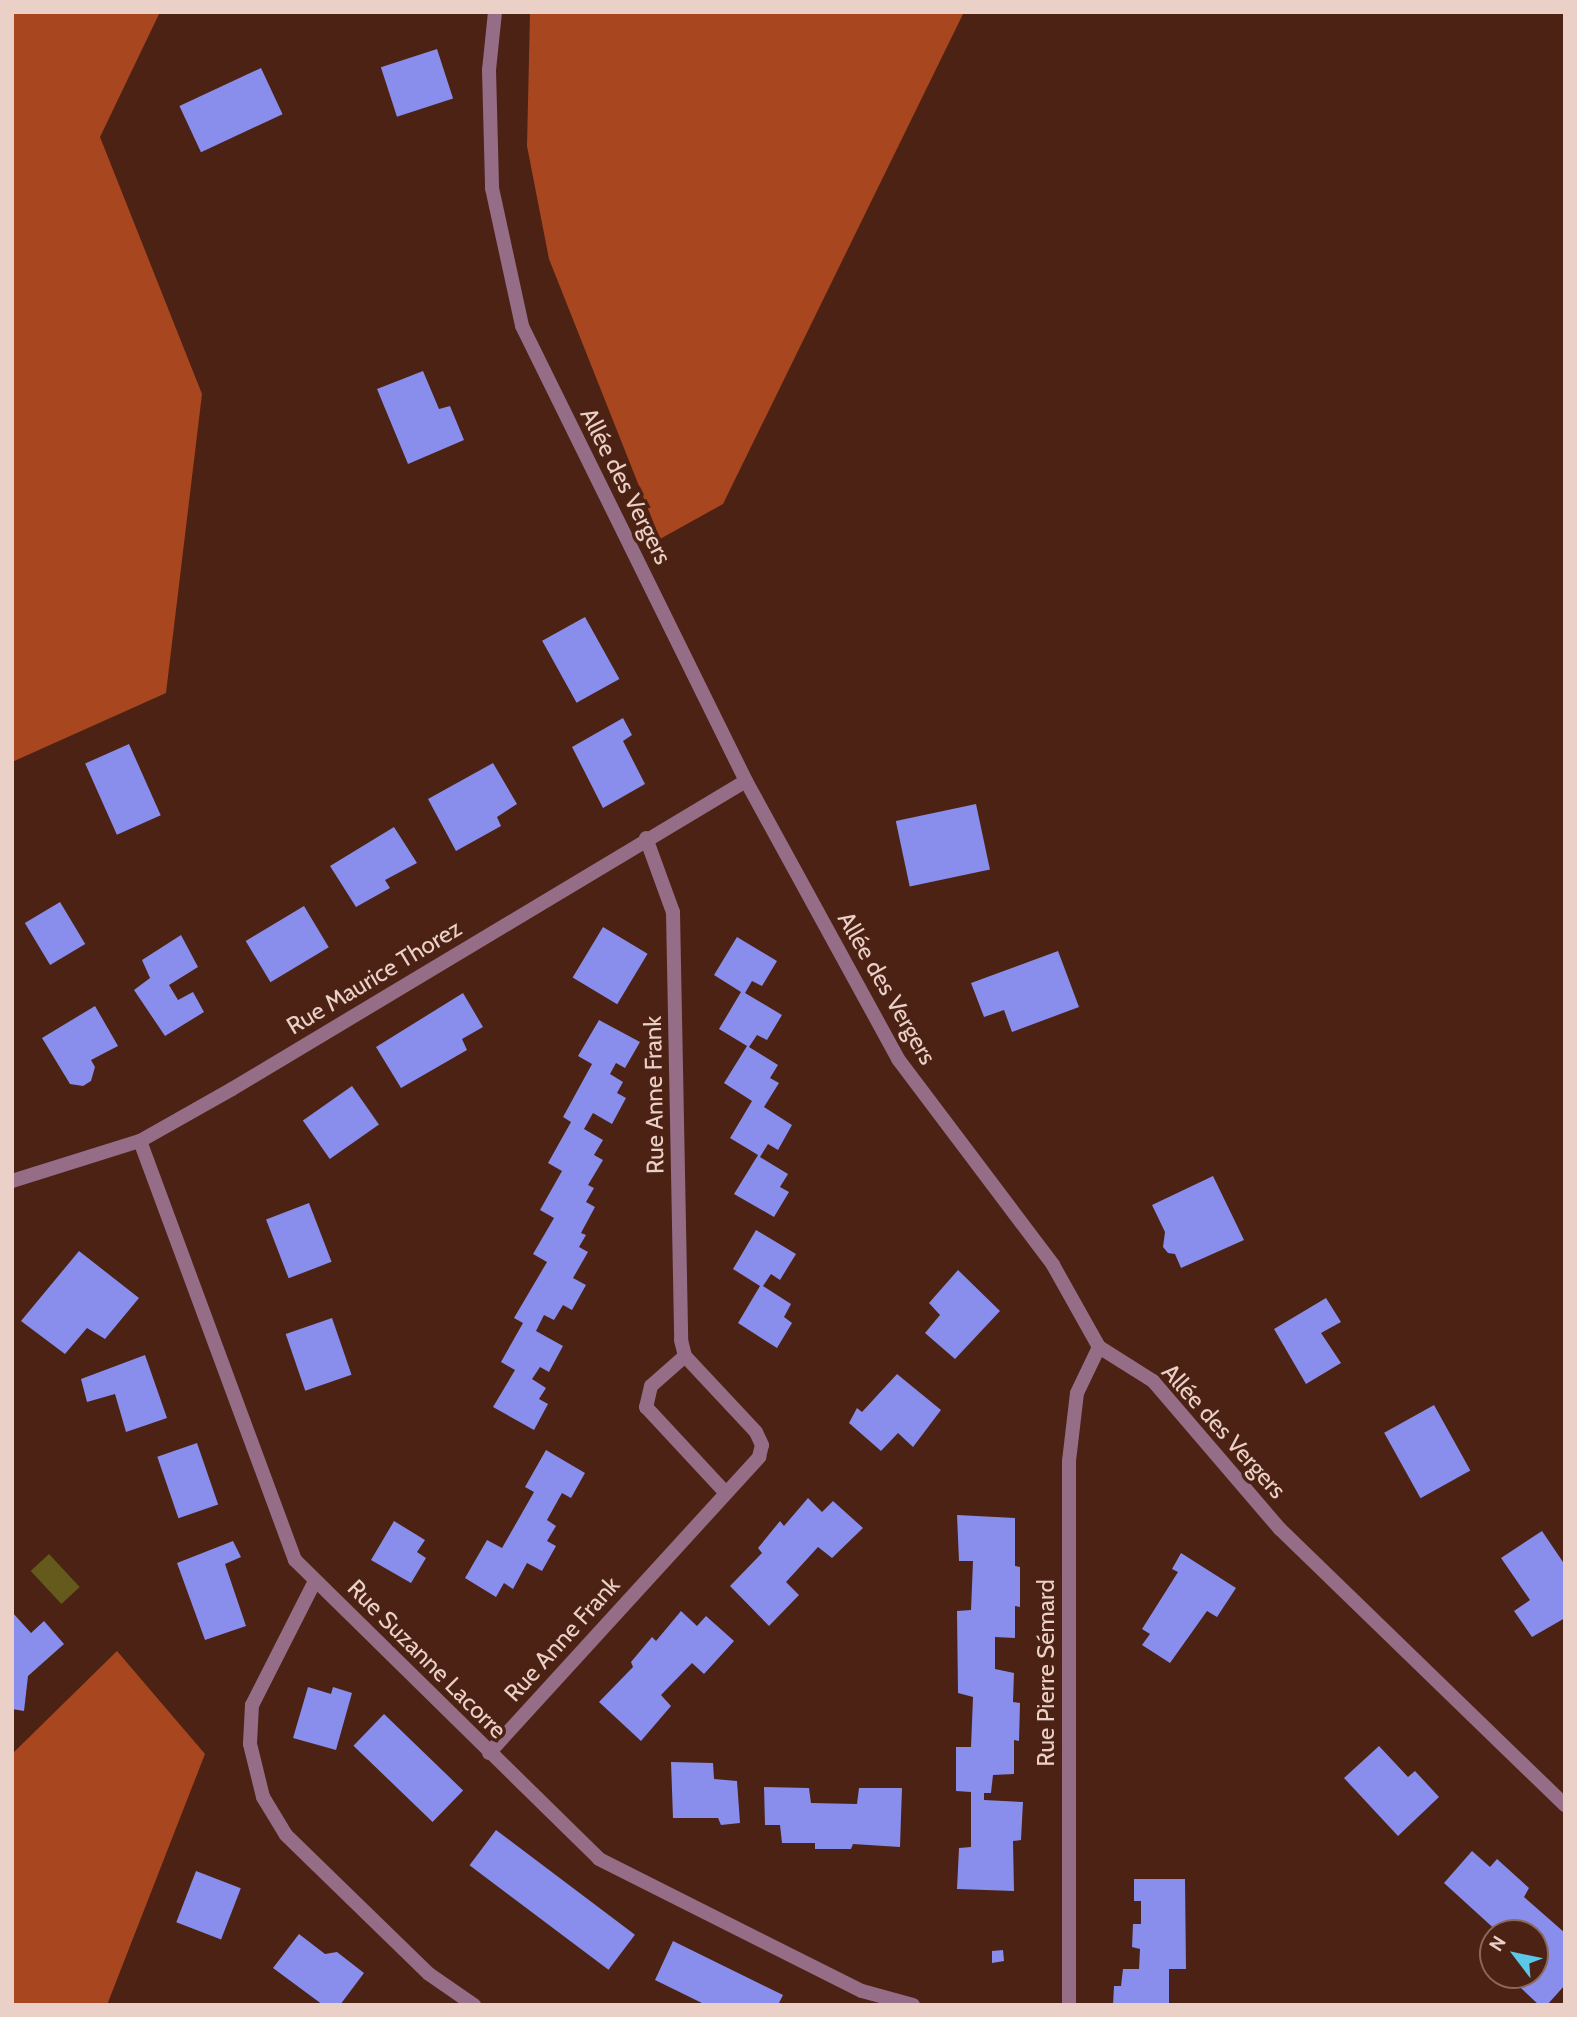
<!DOCTYPE html>
<meta charset="utf-8">
<style>
body{margin:0}
#map{position:relative;width:1577px;height:2017px;overflow:hidden;background:#4b2214;font-family:Cabin,sans-serif}
div>[style]{position:absolute}
[style*='--x']{left:calc(var(--x)*1px);top:calc(var(--y)*1px);width:calc(var(--w)*1px);rotate:calc(var(--a)*1deg)}
.forest>*{inset:0;background:#a7461f}
.water>*{inset:0;background:#645a1b;transform-origin:0 0}
.building>*{inset:0;background:#898deb;transform-origin:0 0}
.street>*{height:14px;margin:-7px;padding:0 7px;transform-origin:7px;border-radius:7px;background:#956d87}
span{translate:-50% -50%;white-space:nowrap;text-align:center;line-height:1.15;-webkit-text-stroke:7px #4b2214;paint-order:stroke}
.street-label{font-size:24px;color:#ebd0c7}
.frame{position:absolute;inset:0;border:14px solid #ebd0c7;pointer-events:none}
.north{position:absolute;left:1479px;top:1919px;width:70px;height:70px;box-sizing:border-box;background:#4b2214;border:2px solid #8b685c;border-radius:50%;rotate:302deg;font-size:19px;font-weight:700;line-height:28px;text-align:center;color:#ebd0c7}
.north::after{content:'';display:block;margin:auto;width:24px;height:32px;background:#5cc7e7;clip-path:polygon(50% 0,100% 100%,50% 72%,0 100%)}
</style>
<div id="map">
<div class="forest">
<i style="clip-path:polygon(12px 12px,160px 12px,100px 137px,202px 394px,166px 693px,12px 762px)"></i>
<i style="clip-path:polygon(964px 12px,723px 504px,660px 539px,549px 259px,527px 146px,530px 13px)"></i>
<i style="clip-path:polygon(117px 1651px,205px 1754px,107px 2005px,12px 2005px,12px 1754px)"></i>
</div>
<div class="water">
<i style="left:49px;top:1554px;width:45px;height:25px;rotate:47deg"></i>
</div>
<div class="building">
<i style="left:437px;top:49px;width:52px;height:59px;rotate:72deg"></i>
<i style="left:261px;top:68px;width:51px;height:90px;rotate:65deg"></i>
<i style="clip-path:polygon(423px 371px,439px 409px,450px 406px,464px 440px,408px 464px,377px 389px)"></i>
<i style="left:585px;top:617px;width:71px;height:49px;rotate:61deg"></i>
<i style="clip-path:polygon(623px 718px,632px 735px,623px 741px,645px 784px,603px 808px,572px 747px)"></i>
<i style="left:129px;top:744px;width:78px;height:48px;rotate:66deg"></i>
<i style="clip-path:polygon(493px 763px,517px 804px,497px 817px,501px 826px,456px 851px,428px 799px)"></i>
<i style="left:976px;top:804px;width:67px;height:82px;rotate:78deg"></i>
<i style="clip-path:polygon(394px 827px,417px 863px,385px 880px,390px 888px,356px 907px,330px 866px)"></i>
<i style="left:60px;top:902px;width:49px;height:41px;rotate:59deg"></i>
<i style="left:304px;top:906px;width:48px;height:68px;rotate:59deg"></i>
<i style="left:603px;top:927px;width:52px;height:59px;rotate:31deg"></i>
<i style="clip-path:polygon(181px 935px,198px 967px,169px 985px,178px 1000px,193px 992px,204px 1012px,165px 1036px,134px 990px,150px 978px,142px 960px)"></i>
<i style="clip-path:polygon(737px 937px,777px 961px,762px 986px,752px 981px,745px 993px,782px 1015px,767px 1040px,757px 1035px,749px 1047px,778px 1065px,770px 1078px,779px 1083px,764px 1107px,792px 1125px,778px 1150px,768px 1144px,760px 1157px,788px 1174px,780px 1187px,789px 1192px,774px 1217px,734px 1194px,758px 1155px,730px 1138px,752px 1101px,724px 1083px,747px 1046px,719px 1029px,741px 992px,714px 975px)"></i>
<i style="clip-path:polygon(1058px 951px,1079px 1007px,1012px 1032px,1004px 1010px,984px 1017px,971px 983px)"></i>
<i style="clip-path:polygon(463px 993px,483px 1027px,462px 1039px,467px 1050px,401px 1088px,376px 1047px)"></i>
<i style="clip-path:polygon(95px 1006px,118px 1046px,91px 1060px,95px 1067px,91px 1081px,83px 1086px,70px 1084px,42px 1038px)"></i>
<i style="clip-path:polygon(599px 1020px,640px 1042px,625px 1068px,616px 1063px,610px 1074px,623px 1082px,617px 1093px,626px 1098px,612px 1124px,593px 1113px,584px 1129px,603px 1140px,594px 1155px,603px 1160px,588px 1185px,594px 1188px,586px 1202px,595px 1207px,581px 1233px,586px 1235px,579px 1247px,588px 1252px,573px 1278px,586px 1285px,572px 1310px,563px 1305px,554px 1320px,544px 1315px,536px 1331px,563px 1346px,549px 1372px,540px 1367px,532px 1379px,546px 1388px,539px 1399px,548px 1404px,534px 1430px,493px 1407px,515px 1370px,501px 1362px,523px 1323px,514px 1318px,547px 1262px,533px 1254px,554px 1218px,540px 1210px,562px 1171px,548px 1163px,571px 1122px,563px 1117px,592px 1064px,578px 1056px)"></i>
<i style="left:352px;top:1086px;width:47px;height:60px;rotate:55deg"></i>
<i style="clip-path:polygon(1213px 1176px,1244px 1240px,1181px 1268px,1175px 1254px,1168px 1253px,1163px 1247px,1165px 1232px,1152px 1205px)"></i>
<i style="left:309px;top:1203px;width:63px;height:46px;rotate:69deg"></i>
<i style="clip-path:polygon(756px 1230px,796px 1254px,780px 1280px,771px 1274px,763px 1286px,791px 1304px,784px 1317px,792px 1323px,777px 1348px,738px 1323px,760px 1286px,733px 1269px)"></i>
<i style="clip-path:polygon(79px 1251px,139px 1298px,105px 1339px,87px 1328px,65px 1354px,21px 1321px)"></i>
<i style="clip-path:polygon(958px 1270px,1000px 1311px,955px 1359px,925px 1333px,940px 1315px,929px 1303px)"></i>
<i style="clip-path:polygon(1326px 1298px,1341px 1322px,1321px 1333px,1341px 1363px,1306px 1384px,1274px 1329px)"></i>
<i style="left:332px;top:1318px;width:60px;height:49px;rotate:71deg"></i>
<i style="clip-path:polygon(145px 1355px,167px 1418px,126px 1432px,115px 1394px,87px 1402px,81px 1379px)"></i>
<i style="clip-path:polygon(897px 1374px,941px 1410px,913px 1447px,898px 1433px,881px 1451px,849px 1423px,857px 1408px,862px 1412px)"></i>
<i style="left:1434px;top:1405px;width:75px;height:57px;rotate:61deg"></i>
<i style="left:197px;top:1443px;width:65px;height:42px;rotate:71deg"></i>
<i style="clip-path:polygon(546px 1450px,585px 1473px,571px 1498px,562px 1493px,547px 1520px,556px 1526px,547px 1541px,556px 1546px,542px 1571px,527px 1563px,513px 1589px,504px 1583px,496px 1597px,465px 1578px,487px 1540px,502px 1548px,534px 1492px,525px 1487px)"></i>
<i style="clip-path:polygon(808px 1498px,822px 1512px,833px 1501px,863px 1528px,832px 1558px,818px 1547px,786px 1582px,799px 1595px,769px 1626px,730px 1586px,762px 1553px,758px 1548px,780px 1521px,784px 1526px)"></i>
<i style="clip-path:polygon(957px 1515px,1015px 1518px,1015px 1566px,1020px 1567px,1020px 1607px,1015px 1606px,1015px 1638px,995px 1637px,995px 1669px,1014px 1673px,1013px 1702px,1020px 1703px,1019px 1741px,1014px 1740px,1014px 1774px,993px 1775px,991px 1793px,984px 1793px,984px 1800px,1023px 1802px,1021px 1840px,1013px 1841px,1014px 1891px,957px 1889px,959px 1848px,971px 1847px,971px 1792px,956px 1791px,956px 1747px,971px 1747px,973px 1697px,958px 1693px,957px 1611px,971px 1610px,973px 1561px,959px 1561px)"></i>
<i style="clip-path:polygon(394px 1521px,425px 1540px,417px 1552px,426px 1558px,411px 1583px,371px 1560px)"></i>
<i style="clip-path:polygon(1542px 1531px,1565px 1565px,1565px 1618px,1532px 1637px,1514px 1611px,1530px 1600px,1501px 1558px)"></i>
<i style="clip-path:polygon(233px 1541px,241px 1557px,225px 1564px,246px 1626px,205px 1640px,177px 1563px)"></i>
<i style="clip-path:polygon(1181px 1553px,1236px 1588px,1217px 1617px,1207px 1611px,1170px 1663px,1142px 1645px,1150px 1634px,1142px 1629px,1178px 1572px,1172px 1569px)"></i>
<i style="clip-path:polygon(681px 1611px,697px 1626px,706px 1616px,734px 1641px,704px 1674px,692px 1663px,661px 1695px,671px 1706px,641px 1741px,599px 1702px,633px 1667px,631px 1662px,652px 1637px,656px 1641px)"></i>
<i style="clip-path:polygon(12px 1612px,31px 1633px,44px 1621px,64px 1644px,28px 1676px,24px 1711px,12px 1709px)"></i>
<i style="clip-path:polygon(308px 1687px,331px 1694px,333px 1687px,352px 1693px,336px 1750px,293px 1738px)"></i>
<i style="left:384px;top:1714px;width:110px;height:44px;rotate:44deg"></i>
<i style="clip-path:polygon(1379px 1746px,1408px 1777px,1415px 1771px,1439px 1797px,1398px 1836px,1344px 1778px)"></i>
<i style="clip-path:polygon(671px 1762px,713px 1763px,714px 1779px,737px 1781px,740px 1823px,721px 1825px,718px 1818px,673px 1818px)"></i>
<i style="clip-path:polygon(764px 1787px,809px 1788px,811px 1803px,857px 1804px,859px 1788px,902px 1788px,900px 1847px,853px 1844px,851px 1849px,815px 1849px,815px 1843px,782px 1843px,780px 1825px,765px 1825px)"></i>
<i style="left:496px;top:1830px;width:174px;height:44px;rotate:37deg"></i>
<i style="clip-path:polygon(1472px 1851px,1490px 1867px,1497px 1859px,1529px 1888px,1524px 1897px,1565px 1933px,1565px 1985px,1547px 2005px,1539px 2005px,1509px 1977px,1535px 1975px,1535px 1933px,1499px 1933px,1444px 1883px)"></i>
<i style="left:196px;top:1871px;width:48px;height:55px;rotate:21deg"></i>
<i style="clip-path:polygon(1134px 1879px,1185px 1879px,1186px 1969px,1169px 1969px,1169px 2005px,1113px 2005px,1114px 1986px,1121px 1986px,1123px 1969px,1139px 1969px,1140px 1949px,1132px 1947px,1133px 1924px,1141px 1924px,1141px 1901px,1134px 1901px)"></i>
<i style="clip-path:polygon(299px 1934px,325px 1954px,337px 1952px,364px 1973px,340px 2005px,323px 2005px,273px 1968px)"></i>
<i style="clip-path:polygon(673px 1941px,783px 1995px,778px 2005px,706px 2005px,655px 1980px)"></i>
<i style="clip-path:polygon(1003px 1950px,1004px 1961px,992px 1963px,992px 1951px)"></i>
</div>
<div class="street">
<i style="--x:495;--y:12;--w:58;--a:95.9"></i>
<i style="--x:489;--y:70;--w:118;--a:88.5"></i>
<i style="--x:492;--y:188;--w:141;--a:77.7"></i>
<i style="--x:522;--y:326;--w:507;--a:63.79"></i>
<i style="--x:746;--y:781;--w:317;--a:61.3"></i>
<i style="--x:898;--y:1059;--w:258;--a:53"></i>
<i style="--x:1053;--y:1265;--w:94;--a:60.7"></i>
<i style="--x:1099;--y:1347;--w:64;--a:32.2"></i>
<i style="--x:1153;--y:1381;--w:195;--a:49.4"></i>
<i style="--x:1280;--y:1529;--w:397;--a:44.1"></i>
<i style="--x:646;--y:838;--w:79;--a:70"></i>
<i style="--x:673;--y:912;--w:428;--a:88.9"></i>
<i style="--x:681;--y:1340;--w:16;--a:76"></i>
<i style="--x:140;--y:1141;--w:447;--a:69.7"></i>
<i style="--x:295;--y:1560;--w:426;--a:44.5"></i>
<i style="--x:599;--y:1859;--w:294;--a:26.7"></i>
<i style="--x:862;--y:1991;--w:53;--a:15.4"></i>
<i style="--x:12;--y:1181;--w:134;--a:-17.4"></i>
<i style="--x:140;--y:1141;--w:106;--a:-29.5"></i>
<i style="--x:232;--y:1089;--w:599;--a:-30.93"></i>
<i style="--x:315;--y:1581;--w:139;--a:116.9"></i>
<i style="--x:252;--y:1705;--w:39;--a:93"></i>
<i style="--x:250;--y:1744;--w:55;--a:76.2"></i>
<i style="--x:263;--y:1797;--w:44;--a:58.8"></i>
<i style="--x:286;--y:1835;--w:199;--a:44.2"></i>
<i style="--x:429;--y:1974;--w:55;--a:34.6"></i>
<i style="--x:489;--y:1753;--w:401;--a:-47.6"></i>
<i style="--x:759;--y:1457;--w:12;--a:-76"></i>
<i style="--x:762;--y:1445;--w:14;--a:-115"></i>
<i style="--x:756;--y:1432;--w:104;--a:-133.1"></i>
<i style="--x:685;--y:1356;--w:45;--a:138.6"></i>
<i style="--x:651;--y:1386;--w:22;--a:103"></i>
<i style="--x:646;--y:1407;--w:116;--a:47.1"></i>
<i style="--x:1069;--y:2005;--w:544;--a:-90"></i>
<i style="--x:1069;--y:1461;--w:68;--a:-83.3"></i>
<i style="--x:1077;--y:1393;--w:51;--a:-64.4"></i>
</div>
<div class="street-label">
<span style="left:626px;top:486px;rotate:63deg">Allée des Vergers</span>
<span style="left:374px;top:977px;rotate:-31deg">Rue Maurice Thorez</span>
<span style="left:887px;top:988px;rotate:60deg">Allée des Vergers</span>
<span style="left:654px;top:1095px;rotate:-91deg">Rue Anne Frank</span>
<span style="left:1224px;top:1431px;rotate:48deg">Allée des Vergers</span>
<span style="left:562px;top:1639px;rotate:-48deg">Rue Anne Frank</span>
<span style="left:427px;top:1659px;rotate:45deg">Rue Suzanne Lacorre</span>
<span style="left:1046px;top:1673px;rotate:-90deg">Rue Pierre Sémard</span>
</div>
<div class="frame"></div>
<div class="north">N</div>
</div>
